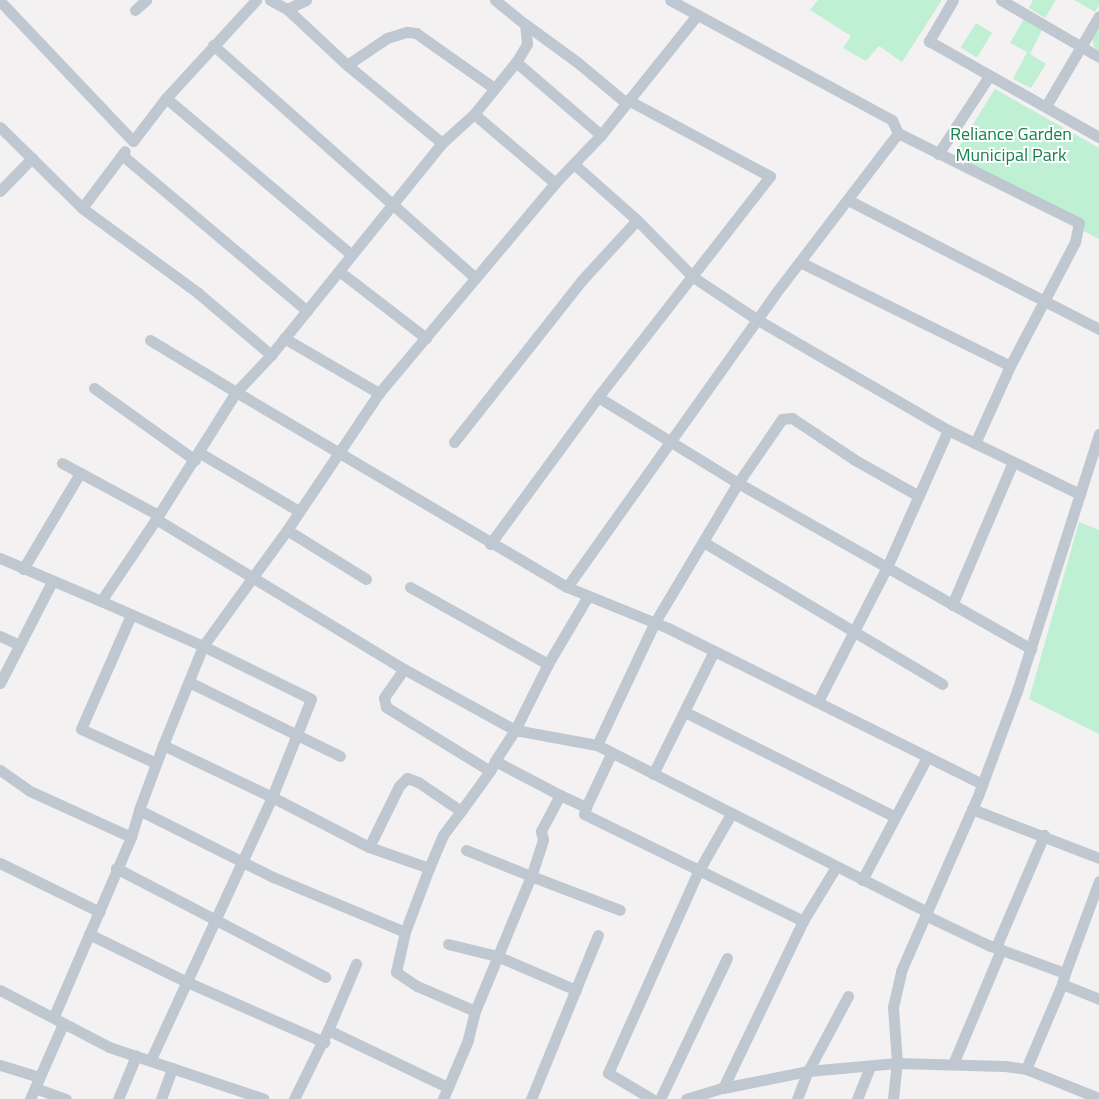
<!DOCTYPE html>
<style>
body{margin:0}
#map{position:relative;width:1099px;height:1099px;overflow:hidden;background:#f3f1f1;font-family:"Titillium Web",sans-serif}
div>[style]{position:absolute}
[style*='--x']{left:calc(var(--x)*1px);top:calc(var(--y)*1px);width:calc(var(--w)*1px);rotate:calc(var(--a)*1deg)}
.green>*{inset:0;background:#c0f0d4;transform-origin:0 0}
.minor>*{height:11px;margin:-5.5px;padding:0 5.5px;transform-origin:5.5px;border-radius:5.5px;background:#bfc8d0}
span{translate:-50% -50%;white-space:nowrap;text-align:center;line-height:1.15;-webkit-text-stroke:4px #fff;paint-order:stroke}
.park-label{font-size:18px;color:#17824f}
</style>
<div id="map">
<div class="green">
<i style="clip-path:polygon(818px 0,942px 0,902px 62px,879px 46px,866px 61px,843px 48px,851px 36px,810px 10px)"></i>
<i style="clip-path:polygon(1033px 0,1056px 0,1045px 18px,1029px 8px)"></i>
<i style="clip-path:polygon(1074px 0,1099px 0,1099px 5px,1095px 12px)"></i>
<i style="clip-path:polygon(1024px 19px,1042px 30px,1030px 54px,1046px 64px,1031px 88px,1013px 79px,1027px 52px,1010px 43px)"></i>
<i style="left:976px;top:23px;width:19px;height:29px;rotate:32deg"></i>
<i style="clip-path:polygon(1099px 25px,1099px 51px,1094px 47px,1092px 38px)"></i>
<i style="clip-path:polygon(995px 89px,1099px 148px,1099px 239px,950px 161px)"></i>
<i style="clip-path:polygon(1079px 522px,1099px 530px,1099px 734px,1029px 699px)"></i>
</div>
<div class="minor">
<i style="--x:270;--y:0;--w:19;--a:28"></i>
<i style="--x:287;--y:9;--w:82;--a:43"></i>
<i style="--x:347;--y:65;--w:123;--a:39.4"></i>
<i style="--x:495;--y:0;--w:38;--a:39"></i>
<i style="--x:525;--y:24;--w:20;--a:84"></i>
<i style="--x:527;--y:44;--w:21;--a:121"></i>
<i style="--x:516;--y:62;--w:67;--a:128.9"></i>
<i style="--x:474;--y:114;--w:43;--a:137.8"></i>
<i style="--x:442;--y:143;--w:272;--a:128.9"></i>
<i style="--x:271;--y:355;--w:51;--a:133.4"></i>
<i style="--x:236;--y:392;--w:384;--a:30.5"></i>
<i style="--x:567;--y:587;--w:109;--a:22.1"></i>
<i style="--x:668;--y:628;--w:351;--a:26.4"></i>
<i style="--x:953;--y:0;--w:48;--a:120.3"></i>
<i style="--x:929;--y:41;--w:195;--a:29.5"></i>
<i style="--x:1001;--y:0;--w:113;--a:30.2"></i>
<i style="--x:0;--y:1;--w:193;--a:46.5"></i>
<i style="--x:133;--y:141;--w:54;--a:-52.5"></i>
<i style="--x:166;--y:98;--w:133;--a:-47.4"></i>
<i style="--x:287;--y:9;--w:21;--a:-25"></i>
<i style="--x:135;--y:10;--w:15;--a:-42"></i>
<i style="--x:525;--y:24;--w:64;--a:36.2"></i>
<i style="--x:577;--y:62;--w:62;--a:39.8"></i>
<i style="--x:213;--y:45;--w:349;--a:41.6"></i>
<i style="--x:516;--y:62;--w:112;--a:40.7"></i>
<i style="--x:347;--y:65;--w:48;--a:-34"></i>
<i style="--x:387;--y:38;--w:21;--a:-17"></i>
<i style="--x:407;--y:32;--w:9;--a:6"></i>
<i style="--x:416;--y:33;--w:95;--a:35.2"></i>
<i style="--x:166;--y:98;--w:243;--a:40.2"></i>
<i style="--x:628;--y:100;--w:161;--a:28.2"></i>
<i style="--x:770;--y:176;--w:280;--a:127.9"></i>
<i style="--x:598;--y:397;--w:164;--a:31.6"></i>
<i style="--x:738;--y:483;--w:337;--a:29.5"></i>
<i style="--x:1046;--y:106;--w:104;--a:-59.5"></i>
<i style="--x:474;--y:114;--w:106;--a:40.4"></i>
<i style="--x:0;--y:127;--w:115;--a:44.6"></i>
<i style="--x:82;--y:208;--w:71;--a:-53"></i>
<i style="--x:898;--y:133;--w:202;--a:26.4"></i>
<i style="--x:1079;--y:223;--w:19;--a:102"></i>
<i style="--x:1075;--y:242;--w:140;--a:117.7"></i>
<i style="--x:1010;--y:366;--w:85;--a:114.4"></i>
<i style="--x:938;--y:154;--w:93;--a:-56.8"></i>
<i style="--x:122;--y:155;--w:242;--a:40.1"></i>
<i style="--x:575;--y:165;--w:83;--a:41.6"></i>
<i style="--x:637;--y:220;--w:80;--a:45.5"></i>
<i style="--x:693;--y:277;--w:78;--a:33.5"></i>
<i style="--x:758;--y:320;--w:220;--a:30.1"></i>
<i style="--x:948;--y:430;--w:150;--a:114"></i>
<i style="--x:887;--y:567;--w:151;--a:117.2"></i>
<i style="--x:0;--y:191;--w:46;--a:-45.9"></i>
<i style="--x:848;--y:200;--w:282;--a:27.2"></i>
<i style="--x:82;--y:208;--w:144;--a:36.2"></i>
<i style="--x:198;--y:293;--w:96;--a:40.3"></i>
<i style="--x:800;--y:262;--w:234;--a:26.3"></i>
<i style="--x:339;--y:271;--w:110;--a:37.6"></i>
<i style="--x:284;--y:338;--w:110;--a:30.1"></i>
<i style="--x:150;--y:340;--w:100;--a:31.2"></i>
<i style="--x:236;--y:392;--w:150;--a:122.2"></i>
<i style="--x:156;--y:519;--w:290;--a:31.2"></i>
<i style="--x:404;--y:669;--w:127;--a:28.8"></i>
<i style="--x:515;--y:730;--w:83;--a:10.4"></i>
<i style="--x:597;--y:745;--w:370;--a:26.8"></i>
<i style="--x:94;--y:388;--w:124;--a:35.5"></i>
<i style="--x:948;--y:430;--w:147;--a:25.9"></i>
<i style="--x:454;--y:442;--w:206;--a:-51.7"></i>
<i style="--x:582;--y:280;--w:81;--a:-47.5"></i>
<i style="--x:200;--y:453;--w:115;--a:30.4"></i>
<i style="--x:62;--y:463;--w:109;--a:28.4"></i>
<i style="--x:287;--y:530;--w:93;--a:31.8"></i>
<i style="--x:705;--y:543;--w:276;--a:30.7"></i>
<i style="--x:490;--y:544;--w:182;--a:-53.7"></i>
<i style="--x:0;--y:558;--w:110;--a:23.1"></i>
<i style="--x:101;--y:601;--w:99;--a:-56.1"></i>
<i style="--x:23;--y:569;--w:112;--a:-59.3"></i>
<i style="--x:410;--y:587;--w:158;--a:29.2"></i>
<i style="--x:567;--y:587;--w:359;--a:-54.6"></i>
<i style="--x:775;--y:294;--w:203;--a:-52.6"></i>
<i style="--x:898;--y:133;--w:14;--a:-115"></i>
<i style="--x:892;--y:120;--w:252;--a:-151.6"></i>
<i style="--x:588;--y:596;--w:79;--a:120.5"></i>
<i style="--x:548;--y:664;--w:74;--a:116.6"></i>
<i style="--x:515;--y:730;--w:37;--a:123"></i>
<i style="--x:495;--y:761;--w:73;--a:27.6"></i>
<i style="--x:560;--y:795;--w:41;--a:117.8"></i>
<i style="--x:541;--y:831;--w:9;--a:77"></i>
<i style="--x:543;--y:840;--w:38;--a:108"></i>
<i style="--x:531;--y:876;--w:95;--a:20.9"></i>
<i style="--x:101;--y:601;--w:111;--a:23.8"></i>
<i style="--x:203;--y:646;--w:143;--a:-54.1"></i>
<i style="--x:287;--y:530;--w:165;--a:-56.1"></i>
<i style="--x:379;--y:393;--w:274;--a:-50"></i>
<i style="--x:555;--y:183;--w:66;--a:-46.2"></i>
<i style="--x:601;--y:135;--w:154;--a:-51.3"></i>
<i style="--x:952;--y:605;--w:153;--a:-66.9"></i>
<i style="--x:131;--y:615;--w:124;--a:113.7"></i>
<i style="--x:81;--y:729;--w:82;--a:24.4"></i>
<i style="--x:0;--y:636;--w:21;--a:25"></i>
<i style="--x:203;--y:646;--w:120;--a:26.1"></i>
<i style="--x:311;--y:699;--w:105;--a:111.7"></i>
<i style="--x:272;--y:797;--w:121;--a:-154.5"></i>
<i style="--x:163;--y:745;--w:107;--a:-68"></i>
<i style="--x:404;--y:669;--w:35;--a:125"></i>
<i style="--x:384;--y:698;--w:9;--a:77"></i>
<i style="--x:386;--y:707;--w:122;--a:31.6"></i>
<i style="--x:490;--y:771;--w:11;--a:-63"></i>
<i style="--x:189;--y:682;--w:168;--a:26.1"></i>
<i style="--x:0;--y:683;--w:114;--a:-62.8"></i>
<i style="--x:685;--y:712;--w:233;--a:26.5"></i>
<i style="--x:163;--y:745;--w:69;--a:110.3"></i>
<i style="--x:139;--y:810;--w:150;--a:26.6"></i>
<i style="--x:273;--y:877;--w:143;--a:22.6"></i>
<i style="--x:597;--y:745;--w:136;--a:-64.8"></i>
<i style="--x:655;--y:622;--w:162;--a:-59.2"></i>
<i style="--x:738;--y:483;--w:78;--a:-55.5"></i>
<i style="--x:782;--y:419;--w:10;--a:-6"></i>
<i style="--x:792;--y:418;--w:76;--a:33.7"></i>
<i style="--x:855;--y:460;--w:73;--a:29.4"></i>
<i style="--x:0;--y:770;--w:37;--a:35"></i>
<i style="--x:30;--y:791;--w:111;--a:24.5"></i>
<i style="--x:653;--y:774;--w:137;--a:-63.6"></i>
<i style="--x:560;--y:795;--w:29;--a:25"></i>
<i style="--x:586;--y:807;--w:7;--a:106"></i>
<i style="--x:584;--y:814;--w:244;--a:26"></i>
<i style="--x:586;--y:807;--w:59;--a:-64.7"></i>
<i style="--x:972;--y:809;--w:136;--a:21.1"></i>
<i style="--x:461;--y:811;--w:49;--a:-54.1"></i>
<i style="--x:369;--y:847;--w:64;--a:19.3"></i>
<i style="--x:429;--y:868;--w:68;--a:110.6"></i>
<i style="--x:405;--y:932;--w:41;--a:102.7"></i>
<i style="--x:396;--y:972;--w:25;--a:34"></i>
<i style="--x:417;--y:986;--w:63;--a:23.3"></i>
<i style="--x:475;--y:1011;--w:30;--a:104"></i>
<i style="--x:468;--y:1040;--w:64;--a:113"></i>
<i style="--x:466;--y:850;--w:70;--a:21.8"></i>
<i style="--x:531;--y:876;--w:146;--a:112.5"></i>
<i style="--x:0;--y:863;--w:111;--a:26.1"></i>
<i style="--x:116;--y:868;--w:236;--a:27.5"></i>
<i style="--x:862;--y:880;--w:139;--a:-62.1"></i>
<i style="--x:925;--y:915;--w:70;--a:25.5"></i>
<i style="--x:988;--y:945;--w:82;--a:20"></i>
<i style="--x:1065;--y:973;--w:11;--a:105"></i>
<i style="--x:1062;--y:984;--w:40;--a:22"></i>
<i style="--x:89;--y:934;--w:109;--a:26.1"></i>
<i style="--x:187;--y:982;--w:150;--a:23.7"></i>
<i style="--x:448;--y:944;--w:50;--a:13.8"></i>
<i style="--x:497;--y:956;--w:86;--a:23.3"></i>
<i style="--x:996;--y:947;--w:122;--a:-66.8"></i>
<i style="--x:1065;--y:973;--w:98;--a:-69.7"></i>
<i style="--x:0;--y:990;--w:123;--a:27.6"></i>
<i style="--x:109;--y:1047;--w:163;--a:18.5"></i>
<i style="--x:54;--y:1016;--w:195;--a:-66.7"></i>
<i style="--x:131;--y:837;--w:28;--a:-73"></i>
<i style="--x:328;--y:1030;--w:72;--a:-67"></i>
<i style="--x:151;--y:1059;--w:289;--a:-65.2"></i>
<i style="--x:272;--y:797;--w:109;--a:27.3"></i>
<i style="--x:369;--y:847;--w:68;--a:-63.8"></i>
<i style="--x:399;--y:786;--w:11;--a:-45"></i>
<i style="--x:407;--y:778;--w:12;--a:20"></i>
<i style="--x:418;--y:782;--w:52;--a:34"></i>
<i style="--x:461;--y:811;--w:30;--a:127"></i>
<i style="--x:443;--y:835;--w:36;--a:113"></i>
<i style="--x:953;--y:1064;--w:124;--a:-67.2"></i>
<i style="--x:0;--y:1065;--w:41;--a:17.1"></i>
<i style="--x:1026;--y:1069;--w:92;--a:-67"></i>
<i style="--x:35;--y:1088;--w:33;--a:20"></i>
<i style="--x:723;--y:1088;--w:185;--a:-64.4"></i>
<i style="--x:803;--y:921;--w:63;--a:-58.6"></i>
<i style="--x:30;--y:1099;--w:82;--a:-66.3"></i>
<i style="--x:118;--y:1099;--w:47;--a:-67.3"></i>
<i style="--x:161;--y:1099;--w:33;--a:-70"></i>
<i style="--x:294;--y:1099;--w:77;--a:-63.8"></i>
<i style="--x:328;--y:1030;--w:132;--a:25.6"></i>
<i style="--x:531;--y:1099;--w:177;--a:-67.8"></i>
<i style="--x:652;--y:1099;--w:51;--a:-149.4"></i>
<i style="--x:608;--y:1073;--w:222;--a:-65.9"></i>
<i style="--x:699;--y:870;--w:64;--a:-60.3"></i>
<i style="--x:660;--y:1099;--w:156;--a:-64.6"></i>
<i style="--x:686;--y:1099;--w:39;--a:-17"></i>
<i style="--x:723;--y:1088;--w:87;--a:-11.3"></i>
<i style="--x:808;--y:1071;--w:89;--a:-5.1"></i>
<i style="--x:897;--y:1063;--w:108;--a:1.6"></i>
<i style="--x:1005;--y:1066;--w:21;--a:8"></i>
<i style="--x:1026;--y:1069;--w:79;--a:21.7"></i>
<i style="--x:797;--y:1099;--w:30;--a:-69"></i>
<i style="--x:808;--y:1071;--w:85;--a:-61.9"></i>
<i style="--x:857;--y:1099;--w:35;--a:-68"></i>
<i style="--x:893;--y:1099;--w:36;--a:-84"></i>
<i style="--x:897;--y:1063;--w:56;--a:-94.1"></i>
<i style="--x:893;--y:1007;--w:37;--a:-77"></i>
<i style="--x:901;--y:971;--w:194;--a:-66.3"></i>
<i style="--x:979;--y:793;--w:109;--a:-69.6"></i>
<i style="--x:1017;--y:691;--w:270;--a:-72.3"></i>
</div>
<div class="park-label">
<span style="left:1011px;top:145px">Reliance Garden<br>Municipal Park</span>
</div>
</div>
